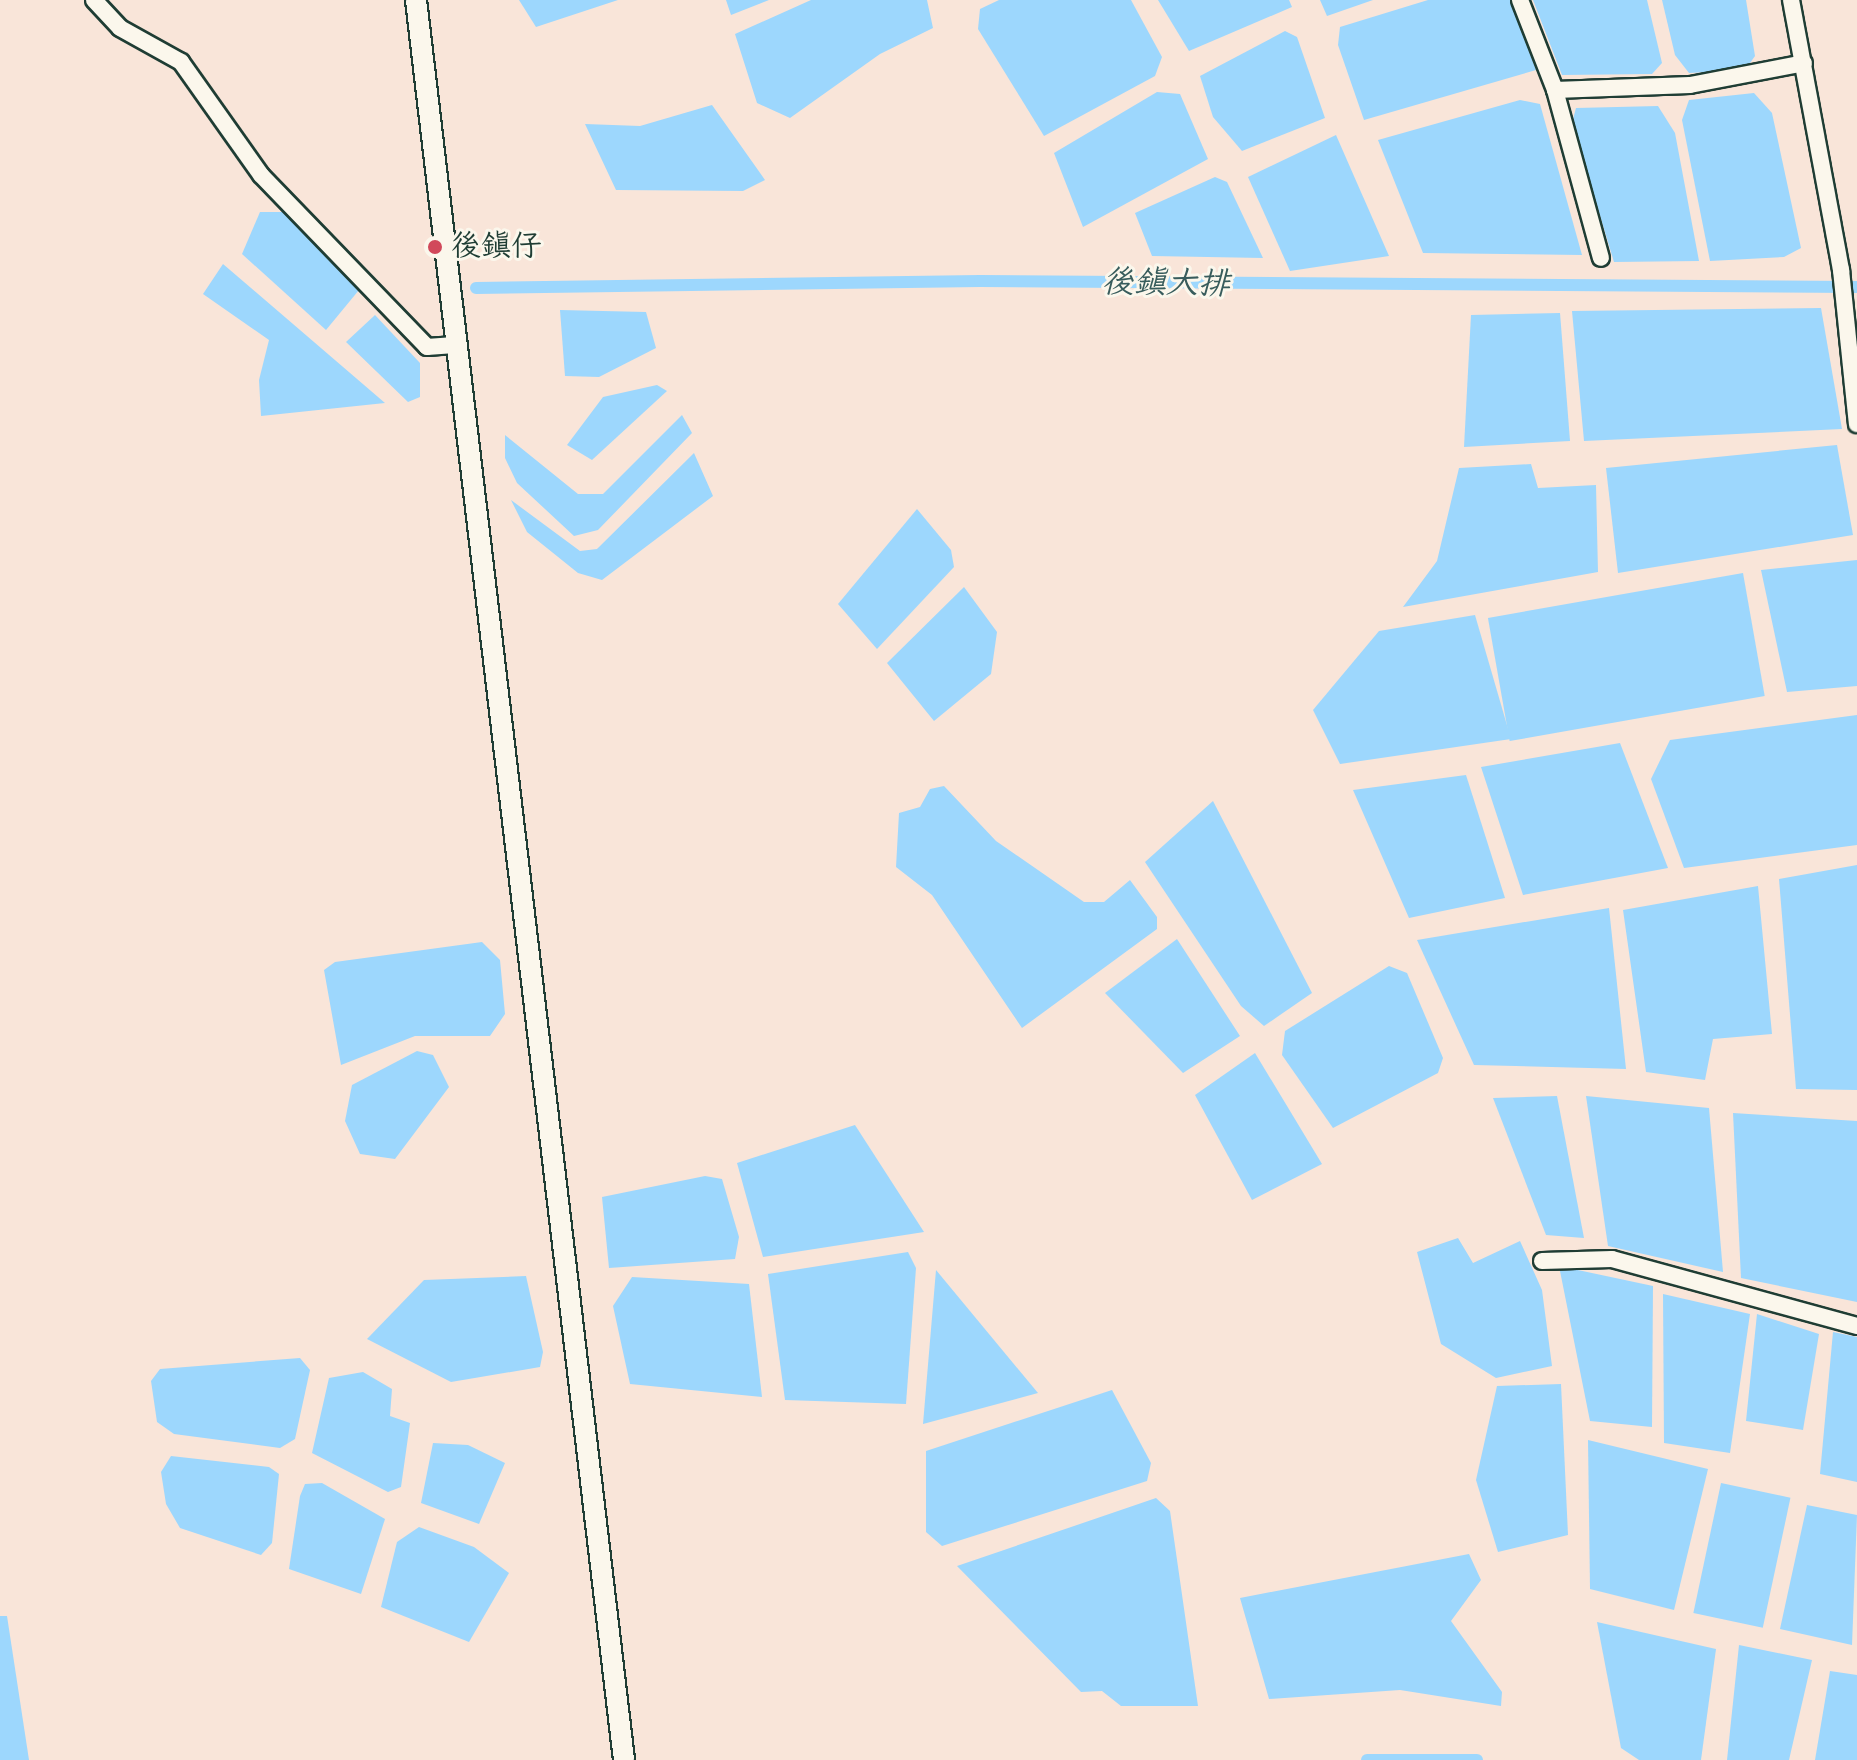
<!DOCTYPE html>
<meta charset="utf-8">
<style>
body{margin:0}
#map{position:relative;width:1857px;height:1760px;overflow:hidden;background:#f9e5d9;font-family:Mynerve,"LXGW WenKai TC",sans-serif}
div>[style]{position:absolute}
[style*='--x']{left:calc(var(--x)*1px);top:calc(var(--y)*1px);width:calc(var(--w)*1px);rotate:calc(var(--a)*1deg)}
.water>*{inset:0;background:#9dd7fd;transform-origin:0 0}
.canal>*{height:12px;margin:-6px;padding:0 6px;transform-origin:6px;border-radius:6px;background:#9dd7fd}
.roads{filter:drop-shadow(2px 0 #1f3d34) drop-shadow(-2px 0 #1f3d34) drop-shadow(0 2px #1f3d34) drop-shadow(0 -2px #1f3d34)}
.minor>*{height:16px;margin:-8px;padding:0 8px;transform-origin:8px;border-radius:8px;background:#fbf7ec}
.major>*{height:20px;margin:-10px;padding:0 10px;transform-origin:10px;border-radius:10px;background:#fbf7ec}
.dots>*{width:22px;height:22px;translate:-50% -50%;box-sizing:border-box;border:4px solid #fbf7ec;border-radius:50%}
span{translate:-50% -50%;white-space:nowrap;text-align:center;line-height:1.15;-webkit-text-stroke:6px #fbf7ec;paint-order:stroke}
.poi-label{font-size:30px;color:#1f3d34}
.left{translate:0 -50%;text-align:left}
.water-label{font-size:32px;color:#385c5c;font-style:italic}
</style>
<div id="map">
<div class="water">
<i style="clip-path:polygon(519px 0,618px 0,536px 27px)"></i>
<i style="clip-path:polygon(726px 0,769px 0,731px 15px)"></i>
<i style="clip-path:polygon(811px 0,927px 0,933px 28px,880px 54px,790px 118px,757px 103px,735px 34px)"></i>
<i style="clip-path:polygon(999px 0,1131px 0,1162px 57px,1155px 76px,1044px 136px,978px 29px,980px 9px)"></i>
<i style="clip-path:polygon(1158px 0,1289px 0,1292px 7px,1189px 51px)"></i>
<i style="clip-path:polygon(1320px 0,1373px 0,1327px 16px)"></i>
<i style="clip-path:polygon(1428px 0,1513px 0,1536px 70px,1364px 120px,1338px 45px,1340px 27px)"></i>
<i style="clip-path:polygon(1533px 0,1647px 0,1662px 63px,1652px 74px,1562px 75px)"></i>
<i style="clip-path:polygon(1662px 0,1746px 0,1755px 56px,1745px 70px,1689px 73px,1675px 55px)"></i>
<i style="clip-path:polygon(1285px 31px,1297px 37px,1325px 118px,1242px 151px,1213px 117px,1200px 76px)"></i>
<i style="clip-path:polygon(1157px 92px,1180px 94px,1208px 159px,1083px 227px,1054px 153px)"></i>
<i style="clip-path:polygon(1754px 93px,1772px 113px,1801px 248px,1784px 257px,1710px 261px,1682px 120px,1689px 100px)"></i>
<i style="clip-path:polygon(1520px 100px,1540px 104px,1582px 255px,1423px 253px,1378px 140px)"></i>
<i style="clip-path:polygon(712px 105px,765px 180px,743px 191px,616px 190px,585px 124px,640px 126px)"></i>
<i style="clip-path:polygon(1658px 106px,1675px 133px,1699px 261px,1614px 262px,1572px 123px,1576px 108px)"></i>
<i style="clip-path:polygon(1336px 135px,1389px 256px,1290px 271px,1248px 177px)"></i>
<i style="clip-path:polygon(1215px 177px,1227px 182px,1263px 258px,1152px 256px,1135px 213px)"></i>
<i style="clip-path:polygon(260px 212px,283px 212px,359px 290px,326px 330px,242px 254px)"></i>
<i style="clip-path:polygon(223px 264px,385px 403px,261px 416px,259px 380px,269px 340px,203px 294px)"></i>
<i style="clip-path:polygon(1821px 308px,1842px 429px,1584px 441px,1572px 311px)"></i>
<i style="clip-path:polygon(560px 310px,646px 312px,656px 348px,599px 377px,565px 376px)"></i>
<i style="clip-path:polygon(1560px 313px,1570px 441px,1464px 447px,1471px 315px)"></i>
<i style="clip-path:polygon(375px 315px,420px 363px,420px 397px,408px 402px,346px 342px)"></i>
<i style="clip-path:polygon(657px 385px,667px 391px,592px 460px,567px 445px,603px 397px)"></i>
<i style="clip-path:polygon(682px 415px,692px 433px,598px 530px,574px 536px,517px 483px,505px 458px,505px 435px,578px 494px,603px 494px)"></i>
<i style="clip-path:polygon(1837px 445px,1853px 535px,1618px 573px,1606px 468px)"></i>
<i style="clip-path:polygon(694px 453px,713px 496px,602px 580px,578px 573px,527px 532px,511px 500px,580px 551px,597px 549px)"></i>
<i style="clip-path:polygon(1531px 464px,1538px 488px,1596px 485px,1598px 572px,1403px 607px,1437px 561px,1459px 468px)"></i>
<i style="clip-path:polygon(917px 509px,951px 550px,954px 567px,877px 649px,838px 604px)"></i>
<i style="clip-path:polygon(1857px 560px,1857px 686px,1787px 692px,1761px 570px)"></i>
<i style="left:1743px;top:573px;width:125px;height:259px;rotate:80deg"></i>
<i style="clip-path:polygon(964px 587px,997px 632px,991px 674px,934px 721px,887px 663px)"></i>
<i style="clip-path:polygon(1475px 615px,1511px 739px,1340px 764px,1313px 710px,1379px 631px)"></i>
<i style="clip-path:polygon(1857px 715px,1857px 845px,1684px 868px,1651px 779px,1670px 740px)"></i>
<i style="clip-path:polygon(1620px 743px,1668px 868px,1523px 895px,1481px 767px)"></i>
<i style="clip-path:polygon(1466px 775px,1505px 898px,1409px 918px,1353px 790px)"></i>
<i style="clip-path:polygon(944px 786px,996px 841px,1084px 902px,1104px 902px,1130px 880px,1157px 917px,1157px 929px,1022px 1028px,932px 895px,896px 867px,899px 813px,920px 807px,930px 789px)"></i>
<i style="clip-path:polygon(1213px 801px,1312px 993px,1264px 1026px,1241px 1006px,1145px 862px)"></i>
<i style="clip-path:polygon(1857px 865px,1857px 1090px,1796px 1089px,1779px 879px)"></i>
<i style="clip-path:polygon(1758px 886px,1772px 1034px,1713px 1039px,1705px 1080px,1646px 1072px,1623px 910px)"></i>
<i style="clip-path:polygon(1609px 908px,1626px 1069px,1474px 1065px,1417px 940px)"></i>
<i style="clip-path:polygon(1177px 939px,1240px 1036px,1183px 1073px,1105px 993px)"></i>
<i style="clip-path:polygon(482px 942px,500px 960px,505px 1014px,490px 1036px,415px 1036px,341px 1065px,324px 970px,335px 962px)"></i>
<i style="clip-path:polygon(1389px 966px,1407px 973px,1443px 1058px,1438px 1073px,1333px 1128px,1282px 1055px,1285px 1031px)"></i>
<i style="clip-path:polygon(417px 1051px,433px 1055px,449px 1087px,395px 1159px,360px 1154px,345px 1121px,352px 1085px)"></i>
<i style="clip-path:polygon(1255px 1053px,1322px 1164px,1252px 1200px,1195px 1095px)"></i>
<i style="clip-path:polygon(1557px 1096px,1584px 1238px,1546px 1235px,1493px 1098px)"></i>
<i style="clip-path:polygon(1586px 1096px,1709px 1108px,1723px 1272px,1608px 1246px)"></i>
<i style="clip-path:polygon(1733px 1113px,1857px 1121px,1857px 1302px,1741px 1278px)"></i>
<i style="clip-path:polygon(855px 1125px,924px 1232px,763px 1257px,737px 1163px)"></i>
<i style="clip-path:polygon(705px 1176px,722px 1179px,739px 1237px,735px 1259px,609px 1268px,602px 1197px)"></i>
<i style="clip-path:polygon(1458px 1238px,1473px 1263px,1520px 1241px,1542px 1290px,1552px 1366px,1496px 1378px,1441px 1344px,1417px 1252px)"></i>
<i style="clip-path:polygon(908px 1252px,916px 1268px,906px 1404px,785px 1400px,768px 1274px)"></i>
<i style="clip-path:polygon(1559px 1266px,1653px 1286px,1652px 1427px,1590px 1421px)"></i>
<i style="clip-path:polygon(936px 1270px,1038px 1393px,923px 1424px)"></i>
<i style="clip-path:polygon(526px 1276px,543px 1352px,540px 1367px,451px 1382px,367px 1339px,424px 1280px)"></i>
<i style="clip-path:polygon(632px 1277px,749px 1284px,762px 1397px,630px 1384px,613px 1306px)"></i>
<i style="clip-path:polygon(1663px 1294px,1750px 1314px,1730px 1453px,1664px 1443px)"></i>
<i style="clip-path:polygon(1757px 1314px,1819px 1334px,1803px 1430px,1746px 1421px)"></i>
<i style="clip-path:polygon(1833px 1332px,1857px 1337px,1857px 1482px,1820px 1474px)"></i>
<i style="clip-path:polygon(300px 1358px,310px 1370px,295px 1439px,280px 1448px,174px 1434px,157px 1422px,151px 1381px,160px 1369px)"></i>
<i style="clip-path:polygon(363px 1372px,392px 1389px,390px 1416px,410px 1423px,401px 1487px,388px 1492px,312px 1453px,329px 1378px)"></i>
<i style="clip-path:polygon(1561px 1384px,1568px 1535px,1498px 1552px,1476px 1480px,1497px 1386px)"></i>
<i style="clip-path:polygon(1112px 1390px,1151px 1463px,1147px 1481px,942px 1546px,926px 1532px,926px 1451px)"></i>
<i style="clip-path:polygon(1588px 1440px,1708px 1469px,1674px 1610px,1590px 1589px)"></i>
<i style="clip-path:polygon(433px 1443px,468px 1445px,505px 1463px,479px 1524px,421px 1503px)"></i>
<i style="clip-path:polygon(171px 1456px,269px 1467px,279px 1474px,272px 1543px,261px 1555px,180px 1528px,166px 1504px,161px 1472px)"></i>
<i style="clip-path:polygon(322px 1483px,385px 1519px,361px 1594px,289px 1569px,300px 1496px,305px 1484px)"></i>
<i style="left:1721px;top:1483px;width:71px;height:133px;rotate:12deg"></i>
<i style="clip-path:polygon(1156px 1498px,1170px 1511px,1198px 1706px,1121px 1706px,1102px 1691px,1081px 1692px,957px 1566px)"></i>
<i style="clip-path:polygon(1807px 1505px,1857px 1515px,1852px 1645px,1780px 1629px)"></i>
<i style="clip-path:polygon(419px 1527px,474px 1547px,509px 1573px,469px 1642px,381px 1607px,397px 1542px)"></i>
<i style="clip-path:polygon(1469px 1554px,1481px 1580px,1451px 1621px,1502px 1692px,1501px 1706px,1400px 1690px,1269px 1699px,1240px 1598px)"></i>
<i style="clip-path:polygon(0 1616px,7px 1616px,29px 1760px,0 1760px)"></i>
<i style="clip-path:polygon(1597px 1622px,1716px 1649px,1701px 1760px,1639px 1760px,1621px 1748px)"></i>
<i style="clip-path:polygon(1739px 1645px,1812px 1660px,1789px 1760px,1727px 1760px)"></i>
<i style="clip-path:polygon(1830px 1671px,1857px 1675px,1857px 1760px,1815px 1760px)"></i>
</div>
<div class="canal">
<i style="--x:476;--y:288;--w:504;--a:-0.8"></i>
<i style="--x:980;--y:281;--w:877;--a:0.39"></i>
<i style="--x:1367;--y:1760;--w:110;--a:0"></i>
</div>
<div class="roads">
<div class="minor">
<i style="--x:94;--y:0;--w:38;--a:47"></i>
<i style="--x:120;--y:28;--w:70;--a:29.1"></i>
<i style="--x:181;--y:62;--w:138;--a:54.7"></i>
<i style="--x:261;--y:175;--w:239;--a:46"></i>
<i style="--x:427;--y:347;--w:31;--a:-4"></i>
<i style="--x:1520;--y:0;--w:97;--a:68.7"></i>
<i style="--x:1555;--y:90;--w:174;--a:74.7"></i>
<i style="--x:1791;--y:0;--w:275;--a:79.5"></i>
<i style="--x:1841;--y:270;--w:155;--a:84.1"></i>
<i style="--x:1555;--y:90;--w:135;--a:-2.1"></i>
<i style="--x:1690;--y:85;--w:116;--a:-10.9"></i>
<i style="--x:1542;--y:1261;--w:70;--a:-1.6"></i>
<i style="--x:1612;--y:1259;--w:254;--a:15.3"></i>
</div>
<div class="major">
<i style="--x:416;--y:0;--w:1772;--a:83.26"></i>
</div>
</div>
<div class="dots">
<i style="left:435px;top:247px;background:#d1495b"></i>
</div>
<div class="poi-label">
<span class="left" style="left:451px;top:247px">後鎮仔</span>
</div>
<div class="water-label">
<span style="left:1166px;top:284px;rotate:1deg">後鎮大排</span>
</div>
</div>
